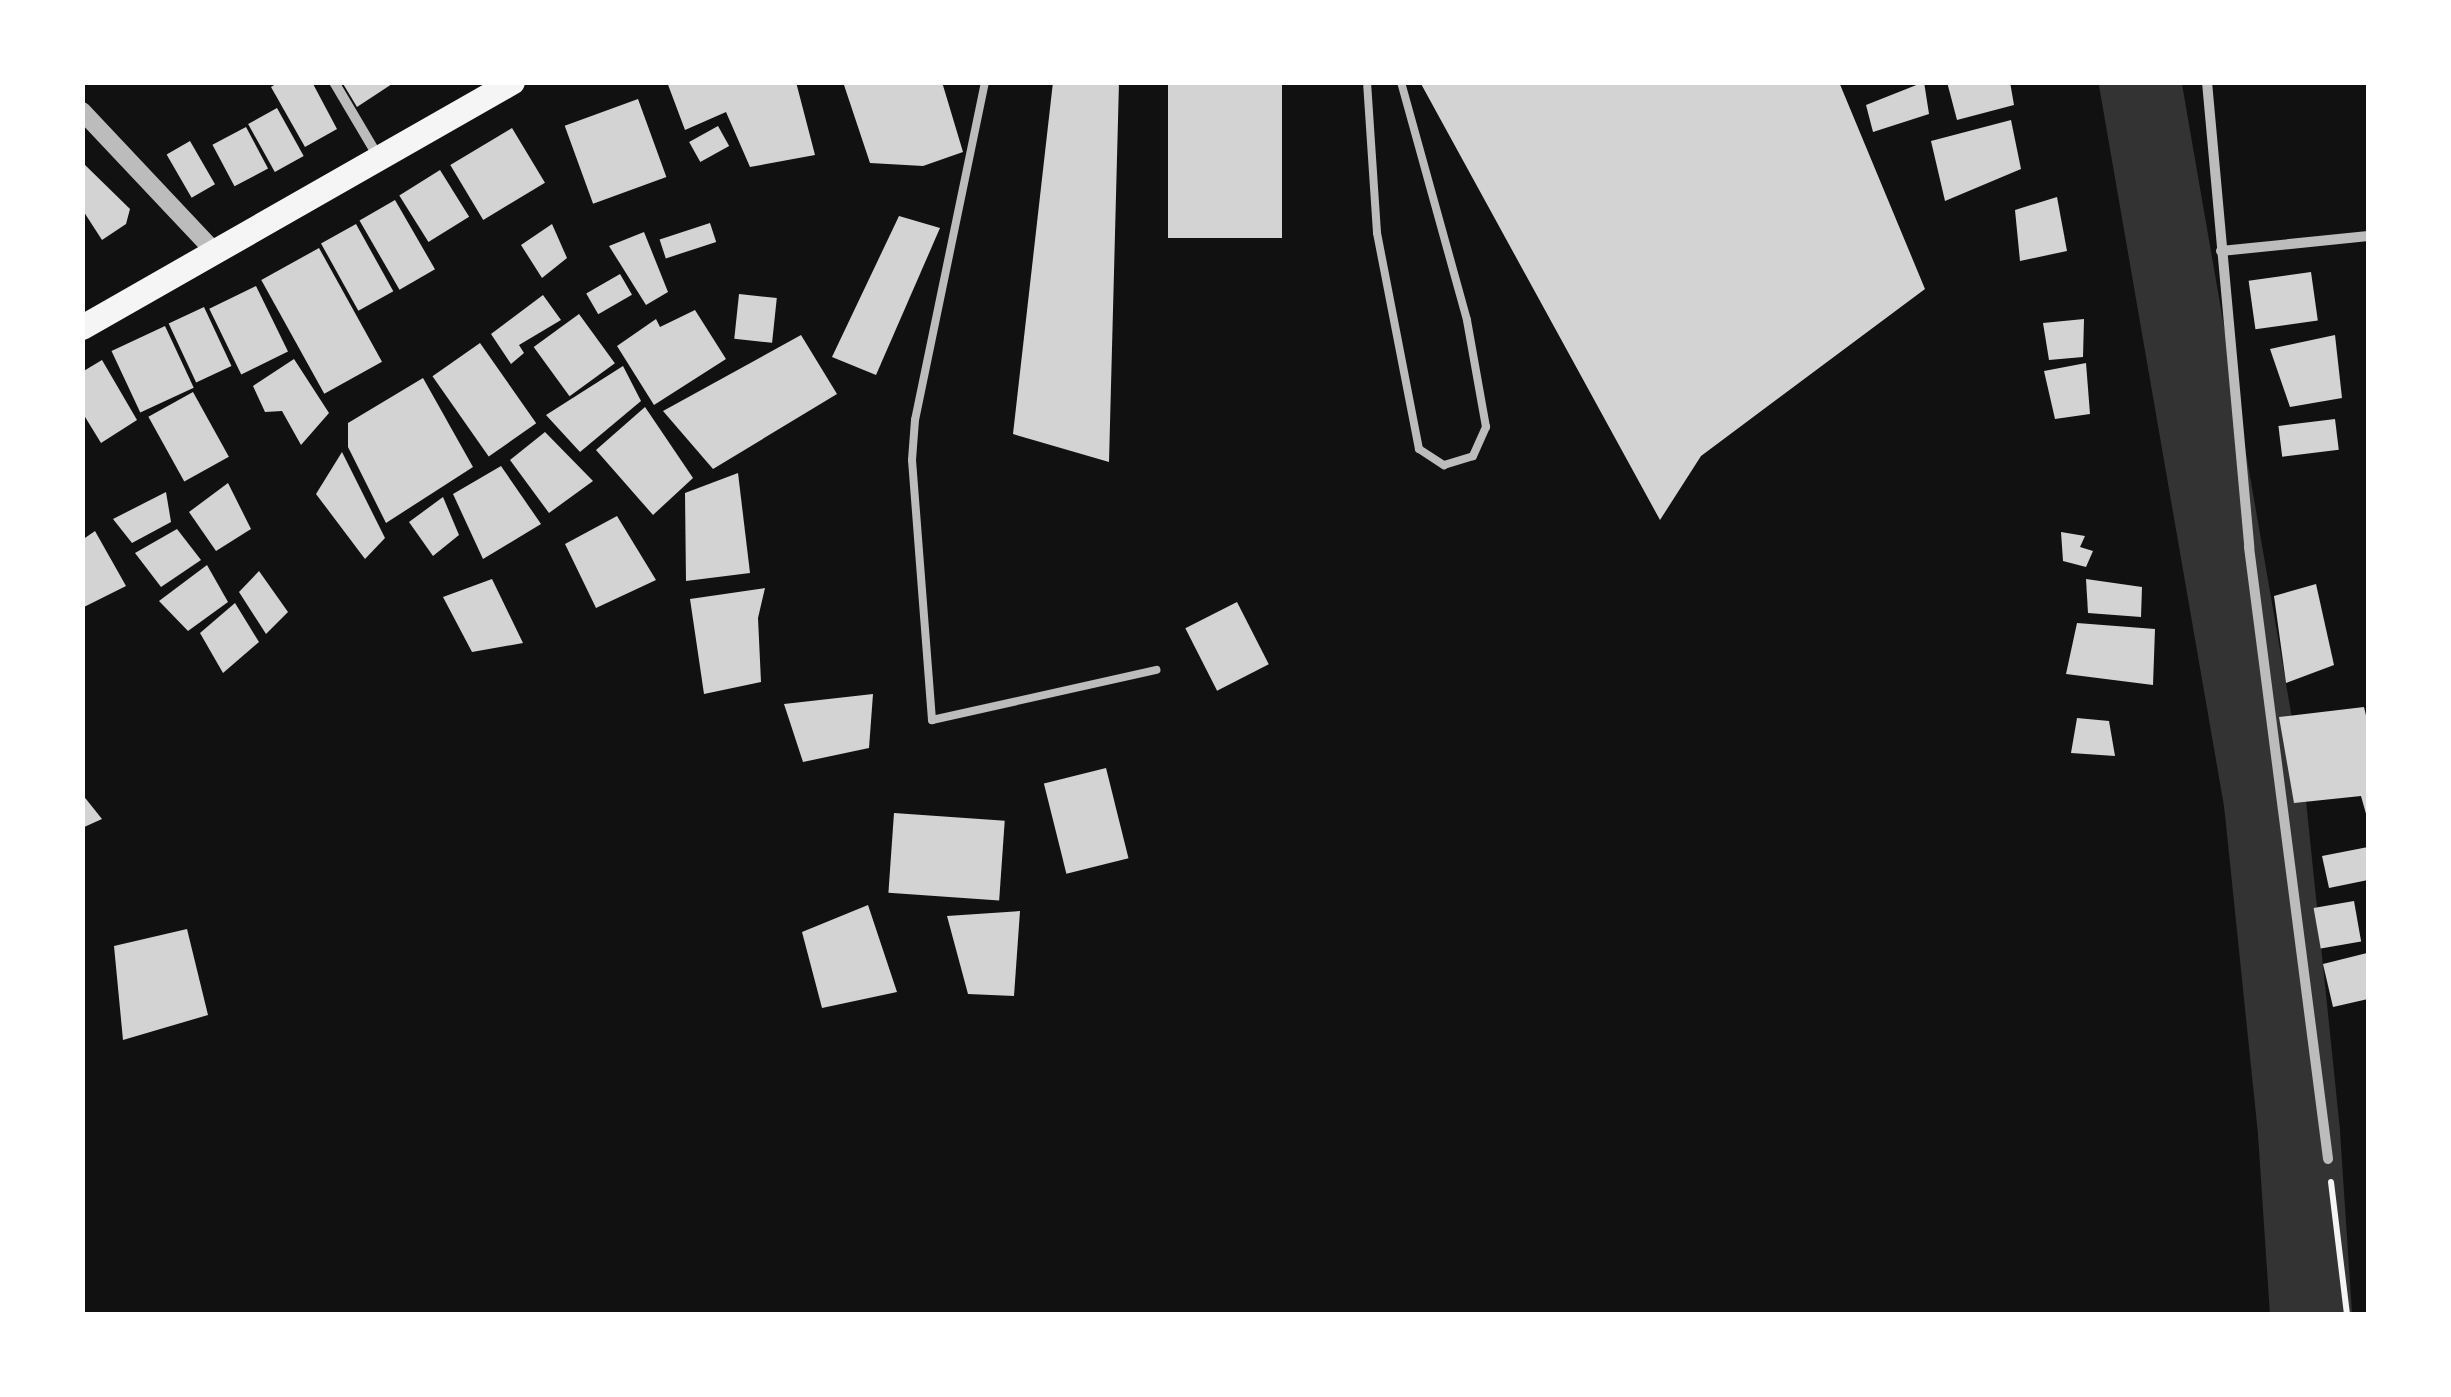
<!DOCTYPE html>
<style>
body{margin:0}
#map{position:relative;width:2451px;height:1397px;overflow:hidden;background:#111;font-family:"Alegreya Sans",sans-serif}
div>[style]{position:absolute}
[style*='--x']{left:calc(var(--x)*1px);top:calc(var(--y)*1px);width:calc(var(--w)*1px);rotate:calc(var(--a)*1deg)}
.river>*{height:82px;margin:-41px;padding:0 41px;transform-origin:41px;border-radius:41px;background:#333}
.building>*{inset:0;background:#d3d3d3;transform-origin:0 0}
.path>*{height:6px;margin:-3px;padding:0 3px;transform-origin:3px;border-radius:3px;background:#f5f5f5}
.service>*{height:8px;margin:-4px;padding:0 4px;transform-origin:4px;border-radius:4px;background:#bcbcbc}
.minor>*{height:10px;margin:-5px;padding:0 5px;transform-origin:5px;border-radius:5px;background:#bcbcbc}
.tertiary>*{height:18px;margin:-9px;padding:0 9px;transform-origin:9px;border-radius:9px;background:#bcbcbc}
.primary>*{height:25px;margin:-12.5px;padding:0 12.5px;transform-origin:12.5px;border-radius:12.5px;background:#f5f5f5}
span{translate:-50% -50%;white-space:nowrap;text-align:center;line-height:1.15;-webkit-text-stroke:8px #fff;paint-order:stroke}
.frame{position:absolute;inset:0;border:85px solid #fff;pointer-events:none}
</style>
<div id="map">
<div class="river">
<i style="--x:2140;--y:82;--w:732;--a:80.16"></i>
<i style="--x:2265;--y:803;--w:332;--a:84.1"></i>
<i style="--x:2299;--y:1133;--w:181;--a:86.2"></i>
</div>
<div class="building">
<i style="clip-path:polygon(279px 82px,312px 82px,337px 129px,305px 147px,271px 87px)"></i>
<i style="clip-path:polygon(342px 82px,395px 82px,357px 107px)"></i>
<i style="clip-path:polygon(667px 82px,796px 82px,815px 155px,750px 167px,726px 112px,685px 130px)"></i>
<i style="clip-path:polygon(843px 82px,942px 82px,963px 152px,923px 166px,870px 163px)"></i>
<i style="clip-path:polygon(1053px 82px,1119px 82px,1109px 462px,1013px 434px)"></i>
<i style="left:1168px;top:82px;width:114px;height:156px"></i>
<i style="clip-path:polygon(1420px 82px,1839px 82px,1925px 289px,1701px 456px,1660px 520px)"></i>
<i style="clip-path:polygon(1924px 82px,1929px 114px,1873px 132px,1866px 105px)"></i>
<i style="clip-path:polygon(1947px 82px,2010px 82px,2014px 105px,1957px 120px)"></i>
<i style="left:638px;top:99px;width:83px;height:78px;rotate:70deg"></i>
<i style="left:277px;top:108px;width:55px;height:33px;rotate:61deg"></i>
<i style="clip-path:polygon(2011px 120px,2021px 169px,1945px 201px,1931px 141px)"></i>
<i style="left:718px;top:126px;width:23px;height:33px;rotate:61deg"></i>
<i style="left:246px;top:127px;width:47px;height:38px;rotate:62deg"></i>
<i style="left:512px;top:128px;width:64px;height:72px;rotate:59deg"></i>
<i style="left:190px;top:141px;width:50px;height:27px;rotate:60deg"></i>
<i style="clip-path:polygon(82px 162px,130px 209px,126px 224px,102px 240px,82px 209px)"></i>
<i style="left:440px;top:170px;width:55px;height:48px;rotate:58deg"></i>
<i style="clip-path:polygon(2057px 197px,2067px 251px,2020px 261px,2015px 210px)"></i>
<i style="left:395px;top:200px;width:80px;height:41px;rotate:60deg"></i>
<i style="clip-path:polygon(899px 216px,940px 228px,876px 375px,832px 357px)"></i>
<i style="left:710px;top:223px;width:20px;height:53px;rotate:72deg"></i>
<i style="left:356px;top:224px;width:77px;height:40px;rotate:61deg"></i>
<i style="clip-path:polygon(552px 224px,567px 258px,542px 278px,521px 245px)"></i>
<i style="clip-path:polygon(644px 232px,668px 292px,646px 305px,609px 246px)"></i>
<i style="left:319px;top:248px;width:130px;height:66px;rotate:61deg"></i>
<i style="left:2311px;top:272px;width:49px;height:63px;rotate:82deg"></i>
<i style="left:620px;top:274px;width:24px;height:39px;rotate:60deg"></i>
<i style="left:256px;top:286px;width:73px;height:52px;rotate:64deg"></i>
<i style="left:739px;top:294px;width:38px;height:45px;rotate:6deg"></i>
<i style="clip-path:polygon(543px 295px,561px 320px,519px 345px,524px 353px,511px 364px,491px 334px)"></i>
<i style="left:204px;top:307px;width:65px;height:39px;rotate:65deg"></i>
<i style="clip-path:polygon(695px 310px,726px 359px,654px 405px,617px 346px,656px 319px,660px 327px)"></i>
<i style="left:579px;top:314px;width:61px;height:56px;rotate:54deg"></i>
<i style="clip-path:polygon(2084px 319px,2083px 357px,2049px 360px,2043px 323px)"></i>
<i style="left:165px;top:326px;width:68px;height:59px;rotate:65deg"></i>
<i style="clip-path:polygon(801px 335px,837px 394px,713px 469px,663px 411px)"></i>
<i style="clip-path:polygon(2335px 335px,2342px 398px,2290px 407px,2270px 349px)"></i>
<i style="left:480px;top:343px;width:98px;height:58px;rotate:55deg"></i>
<i style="clip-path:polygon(294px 359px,329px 413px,301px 445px,282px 411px,265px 412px,253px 386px)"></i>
<i style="clip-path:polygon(102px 360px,137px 420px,101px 443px,82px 412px,82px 372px)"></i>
<i style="clip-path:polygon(2086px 363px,2090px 414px,2055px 419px,2044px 371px)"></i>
<i style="clip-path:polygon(623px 366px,641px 401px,580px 452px,546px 415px)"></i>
<i style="clip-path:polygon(423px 378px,473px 467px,386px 523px,348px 447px,348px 423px)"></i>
<i style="left:193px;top:392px;width:74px;height:51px;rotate:61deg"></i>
<i style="clip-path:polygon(645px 407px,693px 478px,653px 515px,596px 450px)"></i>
<i style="left:2335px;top:419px;width:31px;height:57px;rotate:83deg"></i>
<i style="clip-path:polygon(545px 432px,593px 481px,549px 513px,510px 460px)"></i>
<i style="clip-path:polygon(342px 452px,385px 538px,365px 559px,316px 494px)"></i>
<i style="clip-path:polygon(501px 466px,541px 524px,483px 559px,453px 494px)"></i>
<i style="clip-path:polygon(738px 473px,750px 573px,686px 581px,685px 493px)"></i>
<i style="clip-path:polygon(228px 483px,251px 529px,216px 551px,189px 512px)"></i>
<i style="clip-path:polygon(166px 492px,171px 522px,132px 543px,113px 519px)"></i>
<i style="clip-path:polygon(443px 497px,459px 535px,433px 556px,409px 522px)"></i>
<i style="clip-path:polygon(617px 516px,656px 580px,596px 608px,565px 544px)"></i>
<i style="clip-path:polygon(177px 529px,201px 560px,161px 587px,135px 553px)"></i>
<i style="clip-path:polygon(95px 531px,126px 586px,82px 608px,82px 540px)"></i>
<i style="clip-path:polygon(2061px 532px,2085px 536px,2080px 547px,2093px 551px,2086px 567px,2063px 561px)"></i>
<i style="clip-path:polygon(207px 565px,228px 602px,188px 631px,159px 601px)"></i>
<i style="clip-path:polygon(259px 571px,288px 612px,266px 634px,239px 592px)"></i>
<i style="clip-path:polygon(492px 579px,523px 643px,472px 652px,443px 597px)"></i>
<i style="clip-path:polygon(2086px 579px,2142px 587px,2141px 617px,2088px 613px)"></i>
<i style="clip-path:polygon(2316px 584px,2334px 665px,2286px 683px,2274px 596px)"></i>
<i style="clip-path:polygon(765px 588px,758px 618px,761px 682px,704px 694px,690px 599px)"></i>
<i style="left:1237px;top:602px;width:70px;height:58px;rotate:63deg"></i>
<i style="clip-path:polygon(235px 603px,259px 642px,223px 673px,200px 633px)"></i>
<i style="clip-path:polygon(2077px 623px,2155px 629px,2153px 685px,2066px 674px)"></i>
<i style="clip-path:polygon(873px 694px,869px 748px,803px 762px,784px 704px)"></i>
<i style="clip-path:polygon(2364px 707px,2368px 724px,2368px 821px,2361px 796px,2294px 803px,2279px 717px)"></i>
<i style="clip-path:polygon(2077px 718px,2109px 721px,2115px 756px,2071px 753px)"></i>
<i style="left:1106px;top:768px;width:93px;height:64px;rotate:76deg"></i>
<i style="clip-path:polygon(82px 794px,102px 819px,82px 828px)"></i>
<i style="left:894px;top:813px;width:111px;height:80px;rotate:4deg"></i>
<i style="clip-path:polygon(2368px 847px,2368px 880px,2329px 888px,2322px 856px)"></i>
<i style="left:2354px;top:901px;width:41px;height:41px;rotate:80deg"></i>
<i style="clip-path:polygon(868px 905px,897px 992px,822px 1008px,802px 932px)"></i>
<i style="clip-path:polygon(1020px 911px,1014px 996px,968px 994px,947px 916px)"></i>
<i style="clip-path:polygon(187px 929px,208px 1015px,123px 1040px,114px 946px)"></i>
<i style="clip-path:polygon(2367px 953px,2368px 999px,2333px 1007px,2323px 964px)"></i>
</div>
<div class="path">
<i style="--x:2331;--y:1182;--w:133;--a:83.1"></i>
</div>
<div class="service">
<i style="--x:985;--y:82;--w:345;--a:101.7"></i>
<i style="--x:915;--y:420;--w:40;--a:94.3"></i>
<i style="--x:912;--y:460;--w:261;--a:85.6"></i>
<i style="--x:932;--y:720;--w:230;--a:-12.6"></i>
<i style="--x:1367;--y:82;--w:151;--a:86.2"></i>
<i style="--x:1377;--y:233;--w:220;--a:79"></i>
<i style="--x:1419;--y:449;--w:30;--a:33"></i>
<i style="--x:1444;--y:465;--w:30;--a:-17"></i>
<i style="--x:1473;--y:456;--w:32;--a:-66"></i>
<i style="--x:1486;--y:427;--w:109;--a:-100.1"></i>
<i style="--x:1467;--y:320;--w:247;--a:-105.5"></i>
</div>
<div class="minor">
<i style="--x:334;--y:82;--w:88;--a:59.4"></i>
<i style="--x:2207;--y:82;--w:467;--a:84.8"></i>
<i style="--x:2249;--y:547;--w:617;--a:82.64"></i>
<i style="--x:2221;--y:251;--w:148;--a:-5.8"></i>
</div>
<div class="tertiary">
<i style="--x:82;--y:111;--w:195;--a:46.7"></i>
</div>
<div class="primary">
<i style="--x:82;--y:327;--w:495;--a:-29.7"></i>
</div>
<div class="frame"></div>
</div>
